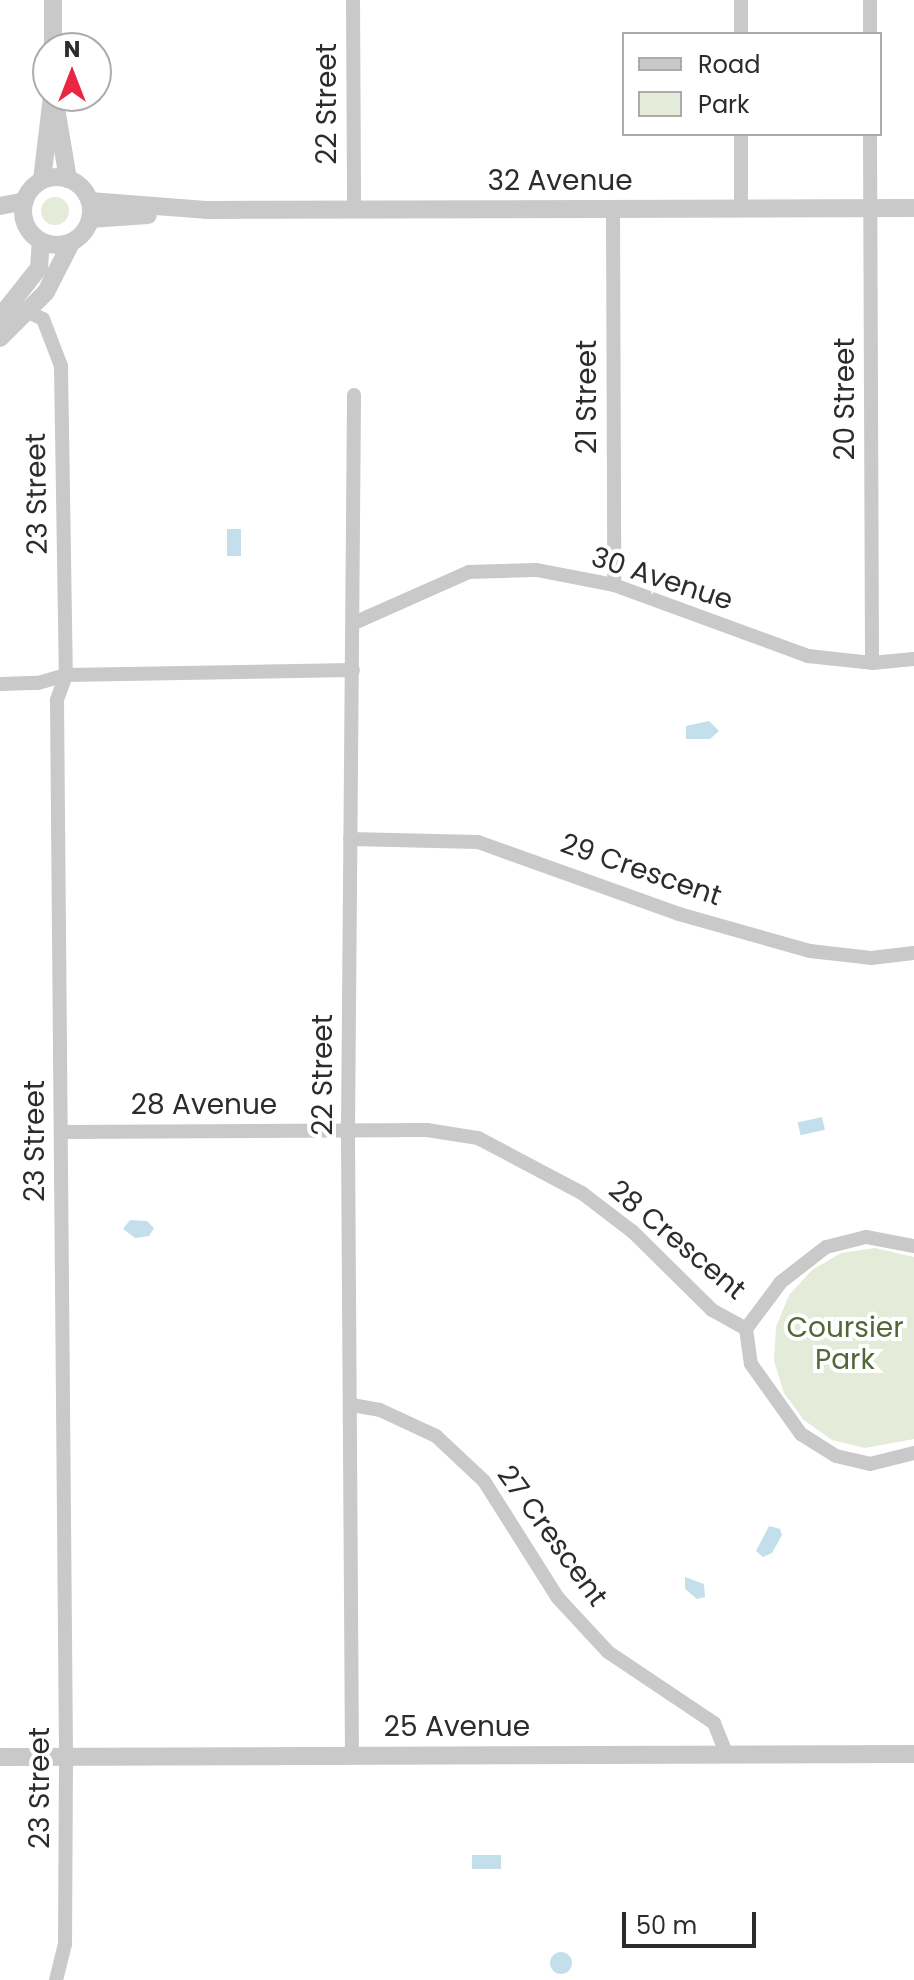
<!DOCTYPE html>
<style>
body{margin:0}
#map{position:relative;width:914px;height:1980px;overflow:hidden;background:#fff;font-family:Poppins,sans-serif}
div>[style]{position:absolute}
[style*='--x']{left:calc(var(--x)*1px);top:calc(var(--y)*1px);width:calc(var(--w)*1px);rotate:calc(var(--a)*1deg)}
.green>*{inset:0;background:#e4ebd8}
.round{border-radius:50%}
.water>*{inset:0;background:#c3dfec;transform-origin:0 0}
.minor>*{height:14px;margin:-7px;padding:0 7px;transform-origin:7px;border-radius:7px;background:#c9c9c9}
.tertiary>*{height:18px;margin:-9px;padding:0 9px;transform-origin:9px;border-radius:9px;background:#c9c9c9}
.tertiary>.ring{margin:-9px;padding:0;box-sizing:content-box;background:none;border:18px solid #c9c9c9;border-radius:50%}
span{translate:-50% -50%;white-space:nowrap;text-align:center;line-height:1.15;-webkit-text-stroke:8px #fff;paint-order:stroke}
.street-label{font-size:28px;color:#2c2c2c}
.park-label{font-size:28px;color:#536838}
.legend{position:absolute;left:622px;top:32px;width:260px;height:104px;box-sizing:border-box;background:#fff;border:2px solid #ababab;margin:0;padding:10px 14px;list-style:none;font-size:24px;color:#2c2c2c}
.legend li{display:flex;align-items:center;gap:16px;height:40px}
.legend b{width:40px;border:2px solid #ababab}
.north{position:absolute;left:32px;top:32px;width:80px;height:80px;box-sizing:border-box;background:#fff;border:2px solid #ababab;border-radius:50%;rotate:0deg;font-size:22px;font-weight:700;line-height:32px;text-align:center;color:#2c2c2c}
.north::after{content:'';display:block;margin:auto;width:28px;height:36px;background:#eb2645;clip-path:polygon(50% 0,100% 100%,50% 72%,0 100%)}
.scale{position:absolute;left:622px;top:1912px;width:134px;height:36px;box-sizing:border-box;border:4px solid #2c2c2c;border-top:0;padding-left:10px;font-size:24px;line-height:28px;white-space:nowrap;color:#2c2c2c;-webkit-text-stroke:6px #fff;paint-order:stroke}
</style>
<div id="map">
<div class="green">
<i class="round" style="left:41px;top:197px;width:28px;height:28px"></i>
<i style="clip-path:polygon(875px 1248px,914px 1257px,914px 1439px,865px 1448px,832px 1440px,804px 1420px,784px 1393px,774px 1361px,776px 1327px,789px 1295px,812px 1270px,841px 1253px)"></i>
</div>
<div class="water">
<i style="left:227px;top:529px;width:14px;height:27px"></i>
<i style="clip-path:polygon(709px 721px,719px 731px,710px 739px,686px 739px,686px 726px)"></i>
<i style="left:822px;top:1117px;width:13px;height:25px;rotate:77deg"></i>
<i style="clip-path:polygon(130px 1220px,147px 1221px,154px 1228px,149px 1236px,135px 1238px,123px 1229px)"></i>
<i style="clip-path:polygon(769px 1526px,780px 1529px,782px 1535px,772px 1553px,763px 1557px,756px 1551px)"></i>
<i style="clip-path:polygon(685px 1577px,704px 1584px,705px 1597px,697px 1599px,685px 1589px)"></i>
<i style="left:472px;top:1855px;width:29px;height:14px"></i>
<i class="round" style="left:550px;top:1952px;width:22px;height:22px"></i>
</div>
<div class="minor">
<i style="--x:353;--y:0;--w:209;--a:89.7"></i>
<i style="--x:870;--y:0;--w:34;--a:90"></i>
<i style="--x:741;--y:34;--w:34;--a:-90"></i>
<i style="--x:870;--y:134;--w:529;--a:89.78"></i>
<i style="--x:613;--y:209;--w:376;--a:89.8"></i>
<i style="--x:741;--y:209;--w:75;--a:-90"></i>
<i style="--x:30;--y:313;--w:14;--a:25"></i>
<i style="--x:43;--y:319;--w:50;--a:69"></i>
<i style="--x:61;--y:366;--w:309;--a:89.1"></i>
<i style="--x:66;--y:675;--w:27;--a:110"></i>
<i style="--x:57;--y:700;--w:1056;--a:89.51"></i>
<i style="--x:66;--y:1756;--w:188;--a:90.3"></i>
<i style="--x:65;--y:1944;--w:37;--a:104"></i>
<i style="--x:354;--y:623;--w:126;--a:-23.9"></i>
<i style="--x:469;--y:572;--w:68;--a:-1.7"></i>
<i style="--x:537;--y:570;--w:78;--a:11"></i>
<i style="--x:614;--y:585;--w:207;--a:20.1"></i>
<i style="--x:808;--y:656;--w:64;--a:6.2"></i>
<i style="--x:872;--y:663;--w:42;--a:-5.4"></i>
<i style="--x:0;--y:684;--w:38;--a:-2"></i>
<i style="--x:38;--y:683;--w:29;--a:-16"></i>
<i style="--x:66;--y:675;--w:287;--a:-1"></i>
<i style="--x:350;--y:839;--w:128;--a:1.3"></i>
<i style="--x:478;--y:842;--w:214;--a:19.7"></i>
<i style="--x:679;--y:914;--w:136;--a:15.8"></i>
<i style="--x:810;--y:951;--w:61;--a:6.5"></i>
<i style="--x:871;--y:958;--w:43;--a:-6.6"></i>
<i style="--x:61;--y:1132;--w:366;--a:-0.3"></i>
<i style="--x:427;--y:1130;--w:52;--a:8.9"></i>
<i style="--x:478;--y:1138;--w:118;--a:27.9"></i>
<i style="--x:582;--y:1193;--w:64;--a:37.4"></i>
<i style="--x:633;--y:1232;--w:111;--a:44.6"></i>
<i style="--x:712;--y:1310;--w:39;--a:29"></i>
<i style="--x:914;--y:1246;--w:49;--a:-169.4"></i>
<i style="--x:866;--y:1237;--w:41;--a:166"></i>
<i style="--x:826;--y:1247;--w:57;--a:142.1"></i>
<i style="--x:781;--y:1282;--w:59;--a:126.7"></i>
<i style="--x:746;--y:1329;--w:35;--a:82"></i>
<i style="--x:751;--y:1364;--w:86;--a:54.5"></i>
<i style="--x:801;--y:1434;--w:41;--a:32.2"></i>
<i style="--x:836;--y:1456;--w:35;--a:13"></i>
<i style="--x:870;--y:1464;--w:45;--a:-14"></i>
<i style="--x:352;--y:1405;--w:28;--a:10"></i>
<i style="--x:380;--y:1410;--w:62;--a:24.9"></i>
<i style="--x:436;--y:1436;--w:66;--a:43.2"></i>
<i style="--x:484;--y:1481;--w:138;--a:57.7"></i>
<i style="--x:558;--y:1598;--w:74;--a:47.2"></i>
<i style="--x:608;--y:1652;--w:128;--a:33.8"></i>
<i style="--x:714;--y:1723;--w:32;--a:68"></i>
<i style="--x:352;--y:1756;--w:625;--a:-90.37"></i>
<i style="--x:348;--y:1131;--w:736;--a:-89.53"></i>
</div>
<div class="tertiary">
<i style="--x:53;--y:0;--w:48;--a:90"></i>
<i style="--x:57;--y:114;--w:66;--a:80.4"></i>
<i class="ring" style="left:23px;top:177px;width:50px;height:50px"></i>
<i style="--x:42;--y:180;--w:85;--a:-83.2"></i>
<i style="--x:90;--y:201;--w:116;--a:4.4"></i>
<i style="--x:206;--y:210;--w:708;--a:-0.16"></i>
<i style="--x:0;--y:206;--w:25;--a:-11"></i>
<i style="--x:90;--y:219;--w:58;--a:-3.9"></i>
<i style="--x:0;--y:317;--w:63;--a:-51.5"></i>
<i style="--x:39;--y:268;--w:26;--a:-86"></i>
<i style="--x:0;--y:338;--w:65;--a:-45"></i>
<i style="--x:46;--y:292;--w:55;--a:-63"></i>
<i style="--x:0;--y:1757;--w:914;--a:-0.19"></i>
</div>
<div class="street-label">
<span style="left:327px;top:104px;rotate:-90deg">22 Street</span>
<span style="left:560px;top:181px">32 Avenue</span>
<span style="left:587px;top:397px;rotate:-90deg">21 Street</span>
<span style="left:845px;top:399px;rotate:-90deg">20 Street</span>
<span style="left:37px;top:494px;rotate:-91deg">23 Street</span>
<span style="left:662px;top:579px;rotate:18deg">30 Avenue</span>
<span style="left:641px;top:870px;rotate:19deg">29 Crescent</span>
<span style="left:323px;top:1075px;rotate:-90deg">22 Street</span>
<span style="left:204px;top:1105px">28 Avenue</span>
<span style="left:35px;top:1141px;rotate:-90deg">23 Street</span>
<span style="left:677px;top:1240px;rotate:40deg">28 Crescent</span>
<span style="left:552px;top:1536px;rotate:54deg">27 Crescent</span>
<span style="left:457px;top:1727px">25 Avenue</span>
<span style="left:40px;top:1788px;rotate:-90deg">23 Street</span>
</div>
<div class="park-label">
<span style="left:845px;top:1344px">Coursier<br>Park</span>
</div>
<ul class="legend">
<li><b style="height:10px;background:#c9c9c9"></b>Road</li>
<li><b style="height:22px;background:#e4ebd8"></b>Park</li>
</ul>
<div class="north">N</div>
<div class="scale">50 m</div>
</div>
